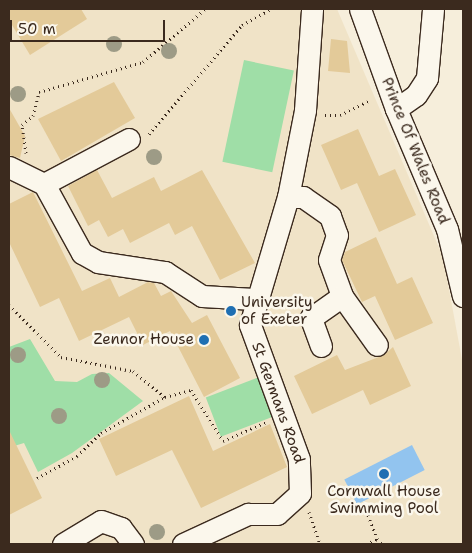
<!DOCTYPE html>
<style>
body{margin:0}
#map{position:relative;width:472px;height:553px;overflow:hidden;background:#f6eedb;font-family:"Shantell Sans",sans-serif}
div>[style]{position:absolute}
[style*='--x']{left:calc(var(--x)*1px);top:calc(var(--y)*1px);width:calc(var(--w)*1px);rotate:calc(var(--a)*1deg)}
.built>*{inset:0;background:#f0e3c7}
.green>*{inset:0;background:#9fdea7;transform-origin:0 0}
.water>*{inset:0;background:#92c4ef;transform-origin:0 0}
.building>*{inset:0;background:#e3ca99}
.path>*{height:3px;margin-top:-1.5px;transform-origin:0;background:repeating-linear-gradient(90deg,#3b2a1e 0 1px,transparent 0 5px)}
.roads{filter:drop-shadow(1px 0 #3b2a1e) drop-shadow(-1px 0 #3b2a1e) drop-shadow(0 1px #3b2a1e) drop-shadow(0 -1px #3b2a1e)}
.minor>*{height:21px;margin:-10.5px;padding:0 10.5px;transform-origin:10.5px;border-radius:10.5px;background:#fbf7ec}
.trees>*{width:16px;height:16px;margin:-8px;border-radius:50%;background:#9d9b86}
.dots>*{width:14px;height:14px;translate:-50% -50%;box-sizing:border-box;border:2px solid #fbf7ec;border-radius:50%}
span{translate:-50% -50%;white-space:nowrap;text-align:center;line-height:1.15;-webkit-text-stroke:5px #fbf7ec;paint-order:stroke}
.street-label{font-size:15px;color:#3b2a1e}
.poi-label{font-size:15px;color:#3b2a1e}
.left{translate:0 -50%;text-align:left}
.right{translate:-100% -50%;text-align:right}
.frame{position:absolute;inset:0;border:10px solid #3b2a1e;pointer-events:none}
.scale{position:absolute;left:10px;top:20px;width:155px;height:22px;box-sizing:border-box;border:2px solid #3b2a1e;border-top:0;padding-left:6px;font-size:15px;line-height:18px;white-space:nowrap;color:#3b2a1e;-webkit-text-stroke:4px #fbf7ec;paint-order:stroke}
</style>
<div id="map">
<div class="built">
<i style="clip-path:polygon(9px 9px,337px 9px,443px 257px,463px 365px,463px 544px,9px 544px)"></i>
</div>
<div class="green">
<i style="left:244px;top:60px;width:51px;height:104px;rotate:12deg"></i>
<i style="clip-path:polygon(30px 339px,55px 381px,77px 382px,92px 374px,109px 373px,143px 401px,72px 453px,38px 472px,24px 443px,11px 447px,9px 443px,9px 347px)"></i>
<i style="left:259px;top:377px;width:42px;height:57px;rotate:69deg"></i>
</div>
<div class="water">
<i style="left:412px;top:445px;width:28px;height:76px;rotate:63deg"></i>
</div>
<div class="building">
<i style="clip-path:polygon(9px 9px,81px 9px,87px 19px,30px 55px,9px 20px)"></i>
<i style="clip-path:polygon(331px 39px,347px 41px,350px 73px,328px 71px)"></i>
<i style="clip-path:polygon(114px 82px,135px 118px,61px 161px,38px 119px)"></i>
<i style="clip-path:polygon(9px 108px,25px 136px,20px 158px,9px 155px)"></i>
<i style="clip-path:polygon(358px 129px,379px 176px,395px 169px,416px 215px,379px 232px,357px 183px,341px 190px,321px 145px)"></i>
<i style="clip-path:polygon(97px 170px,112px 198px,154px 177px,161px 191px,202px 170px,255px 263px,220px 280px,192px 226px,175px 235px,169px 223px,130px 243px,123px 229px,108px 237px,99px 220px,88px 226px,68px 186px)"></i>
<i style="clip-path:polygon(33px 192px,82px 291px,110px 278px,119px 297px,148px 282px,154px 283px,161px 296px,171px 291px,192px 323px,207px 315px,240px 378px,204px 397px,170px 331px,143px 345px,129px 317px,79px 341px,59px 298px,40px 307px,9px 242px,9px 204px)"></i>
<i style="clip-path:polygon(376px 237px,397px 284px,412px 277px,433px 323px,395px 340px,375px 296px,362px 302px,342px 260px,345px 252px)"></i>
<i style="clip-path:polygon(393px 347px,411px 386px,370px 405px,363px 390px,312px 414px,294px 376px,337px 355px,345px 370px,384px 355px)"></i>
<i style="clip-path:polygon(189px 396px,213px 451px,270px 424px,287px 467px,201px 508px,172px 450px,116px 476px,99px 439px)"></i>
<i style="clip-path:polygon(9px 430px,42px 498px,9px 515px)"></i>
</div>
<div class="path">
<i style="--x:325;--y:115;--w:15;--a:0"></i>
<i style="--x:340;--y:115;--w:32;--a:-26"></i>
<i style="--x:149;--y:134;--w:143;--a:-49.5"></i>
<i style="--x:242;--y:25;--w:33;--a:-29"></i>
<i style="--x:26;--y:153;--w:28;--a:-98"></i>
<i style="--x:22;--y:125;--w:14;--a:-39"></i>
<i style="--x:33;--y:116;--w:25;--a:-76"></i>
<i style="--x:39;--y:92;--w:108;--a:-16.1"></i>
<i style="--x:143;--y:62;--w:82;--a:-40.5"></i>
<i style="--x:9;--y:305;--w:74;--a:45"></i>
<i style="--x:61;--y:357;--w:73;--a:11"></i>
<i style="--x:133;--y:371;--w:41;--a:39.1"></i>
<i style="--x:37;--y:478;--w:46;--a:-28.8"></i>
<i style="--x:77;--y:456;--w:33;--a:-44"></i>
<i style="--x:101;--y:433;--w:73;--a:-29.4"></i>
<i style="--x:165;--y:397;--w:27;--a:-15"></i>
<i style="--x:191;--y:390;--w:60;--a:57.9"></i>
<i style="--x:223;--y:441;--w:47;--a:-23.8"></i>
<i style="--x:309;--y:512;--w:34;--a:71"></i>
<i style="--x:368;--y:515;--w:26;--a:69"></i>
<i style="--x:366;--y:544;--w:12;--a:-24"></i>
<i style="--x:377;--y:539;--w:7;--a:45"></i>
</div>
<div class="roads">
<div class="minor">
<i style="--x:360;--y:9;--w:106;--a:70.2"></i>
<i style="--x:396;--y:109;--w:130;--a:67"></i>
<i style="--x:447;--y:229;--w:69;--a:76.6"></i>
<i style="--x:396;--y:109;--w:24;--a:-35"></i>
<i style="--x:416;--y:95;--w:20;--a:-57"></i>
<i style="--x:427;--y:78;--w:69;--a:-85"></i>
<i style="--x:9;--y:167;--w:39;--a:26"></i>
<i style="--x:44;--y:184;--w:79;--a:61.2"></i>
<i style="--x:82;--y:253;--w:18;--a:29"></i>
<i style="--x:98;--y:262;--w:68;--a:8.5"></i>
<i style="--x:165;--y:272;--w:44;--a:33"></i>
<i style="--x:202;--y:296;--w:52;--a:3.3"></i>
<i style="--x:44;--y:184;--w:96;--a:-27.9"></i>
<i style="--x:288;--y:197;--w:15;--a:0"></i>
<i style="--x:303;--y:197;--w:33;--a:35"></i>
<i style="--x:330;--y:216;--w:20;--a:70"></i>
<i style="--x:337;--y:235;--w:26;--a:108"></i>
<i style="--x:329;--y:260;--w:38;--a:70"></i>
<i style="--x:321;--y:346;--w:30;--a:-110"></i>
<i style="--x:311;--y:318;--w:38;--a:-35"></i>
<i style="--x:342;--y:296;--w:60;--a:54.5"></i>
<i style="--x:63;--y:544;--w:44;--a:-31.2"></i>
<i style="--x:101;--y:521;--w:21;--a:19"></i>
<i style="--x:121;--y:528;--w:20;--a:53"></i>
<i style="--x:183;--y:544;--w:72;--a:-24.8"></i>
<i style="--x:248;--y:514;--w:29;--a:0"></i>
<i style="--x:277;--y:514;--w:31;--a:-42"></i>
<i style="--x:300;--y:493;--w:34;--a:-92"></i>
<i style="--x:299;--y:459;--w:143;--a:-110.1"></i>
<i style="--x:250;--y:325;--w:134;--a:-73.5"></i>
<i style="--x:288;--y:197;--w:89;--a:-78.9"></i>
<i style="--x:305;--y:110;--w:101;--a:-86"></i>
</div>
</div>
<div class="trees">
<i style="left:114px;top:44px"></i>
<i style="left:169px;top:51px"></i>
<i style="left:18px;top:94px"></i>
<i style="left:154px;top:157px"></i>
<i style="left:18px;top:355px"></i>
<i style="left:102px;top:380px"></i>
<i style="left:59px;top:416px"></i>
<i style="left:157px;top:532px"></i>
</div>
<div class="dots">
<i style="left:231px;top:311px;background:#1f6fb2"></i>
<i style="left:204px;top:340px;background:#1f6fb2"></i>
<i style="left:384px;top:474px;background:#1f6fb2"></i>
</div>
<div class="street-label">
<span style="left:415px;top:151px;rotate:68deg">Prince Of Wales Road</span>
<span style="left:278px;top:403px;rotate:70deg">St Germans Road</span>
</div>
<div class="poi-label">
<span class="left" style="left:241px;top:311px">University<br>of Exeter</span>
<span class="right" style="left:194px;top:340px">Zennor House</span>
<span style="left:384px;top:500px">Cornwall House<br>Swimming Pool</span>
</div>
<div class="frame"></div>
<div class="scale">50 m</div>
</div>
